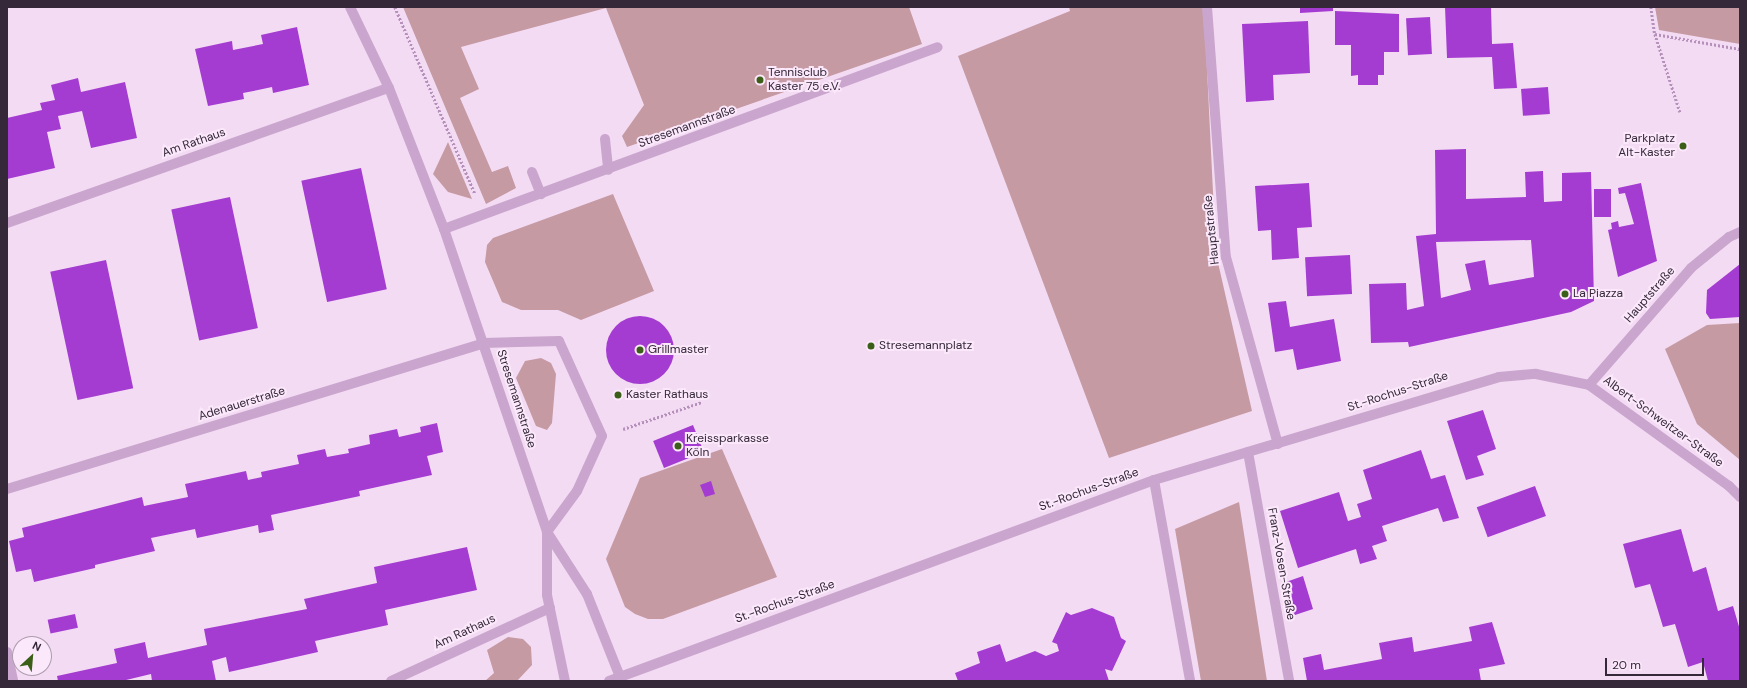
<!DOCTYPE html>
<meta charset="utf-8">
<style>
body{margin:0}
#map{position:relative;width:1747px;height:688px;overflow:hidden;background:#f4dbf4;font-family:"DM Sans",sans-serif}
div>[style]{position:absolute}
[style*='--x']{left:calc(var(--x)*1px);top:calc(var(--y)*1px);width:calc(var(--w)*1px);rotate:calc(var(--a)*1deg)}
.green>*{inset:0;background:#c59aa3}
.building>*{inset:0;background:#a43cd1;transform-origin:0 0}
.round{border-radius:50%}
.path>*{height:2.5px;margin-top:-1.25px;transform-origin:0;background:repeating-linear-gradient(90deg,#b590ba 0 2px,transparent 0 4px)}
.minor>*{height:10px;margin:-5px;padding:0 5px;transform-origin:5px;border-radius:5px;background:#caa6ce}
.dots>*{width:11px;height:11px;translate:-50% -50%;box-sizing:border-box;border:2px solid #fbe8fb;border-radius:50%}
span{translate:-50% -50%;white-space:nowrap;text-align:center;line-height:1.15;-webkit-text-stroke:4px #fbe8fb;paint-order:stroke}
.poi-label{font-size:12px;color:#352839}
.left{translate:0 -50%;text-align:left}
.right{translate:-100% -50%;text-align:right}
.street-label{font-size:12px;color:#352839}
.frame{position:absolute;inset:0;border:8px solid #352839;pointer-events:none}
.north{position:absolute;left:12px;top:636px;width:40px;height:40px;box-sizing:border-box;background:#fbe8fb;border:1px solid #ac9bad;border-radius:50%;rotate:26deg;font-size:11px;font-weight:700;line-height:16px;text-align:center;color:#352839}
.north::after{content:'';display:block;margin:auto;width:14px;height:18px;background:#3b5f19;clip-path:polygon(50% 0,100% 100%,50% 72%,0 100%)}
.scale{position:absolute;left:1605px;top:658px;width:99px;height:18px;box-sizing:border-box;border:2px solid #352839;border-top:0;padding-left:5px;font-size:12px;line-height:14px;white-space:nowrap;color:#352839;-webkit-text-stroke:3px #fbe8fb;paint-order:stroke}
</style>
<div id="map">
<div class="green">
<i style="clip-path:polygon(403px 7px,909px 7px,922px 44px,627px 147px,622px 136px,644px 105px,606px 8px,461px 47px,479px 89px,460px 98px,492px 172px,508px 166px,516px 188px,486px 204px)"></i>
<i style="clip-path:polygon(1069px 7px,1204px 7px,1216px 254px,1252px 411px,1109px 458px,958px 56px,1070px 11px)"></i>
<i style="clip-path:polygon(1655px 7px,1740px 7px,1740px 44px,1659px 30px)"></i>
<i style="clip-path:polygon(448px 142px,472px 199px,448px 192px,433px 174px)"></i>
<i style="clip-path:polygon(613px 194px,654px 291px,581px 320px,558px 310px,521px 310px,502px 302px,485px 262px,487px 245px,493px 238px)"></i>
<i style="clip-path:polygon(1740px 323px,1740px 460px,1697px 424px,1665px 349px,1707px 325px)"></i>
<i style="clip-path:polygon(541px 358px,551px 363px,556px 374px,552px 423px,547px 430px,536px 426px,516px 378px,525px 361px)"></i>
<i style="clip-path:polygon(722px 449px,777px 577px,663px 619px,648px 619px,635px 614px,625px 607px,606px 559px,640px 478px)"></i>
<i style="clip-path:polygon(1239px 502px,1267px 681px,1201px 681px,1175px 529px)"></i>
<i style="clip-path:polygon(508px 637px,523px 639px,531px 647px,532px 665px,517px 681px,485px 681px,494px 673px,487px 650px)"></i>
</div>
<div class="building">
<i style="clip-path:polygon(1300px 7px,1333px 7px,1333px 11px,1300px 13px)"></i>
<i style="clip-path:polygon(1445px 7px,1491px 7px,1492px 44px,1513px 43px,1517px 88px,1494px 89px,1492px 57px,1447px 58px)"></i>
<i style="clip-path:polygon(1335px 11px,1399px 14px,1399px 52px,1384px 52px,1384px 75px,1378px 75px,1378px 85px,1358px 85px,1358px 75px,1351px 76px,1351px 45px,1335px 45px)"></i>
<i style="left:1430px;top:17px;width:37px;height:24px;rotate:87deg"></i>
<i style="clip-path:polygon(1308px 21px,1310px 73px,1273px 75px,1274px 100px,1246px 102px,1242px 24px)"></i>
<i style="clip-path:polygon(297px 27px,309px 85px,273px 93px,272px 87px,258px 90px,243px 93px,244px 99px,208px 106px,195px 49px,232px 41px,233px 50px,263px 44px,261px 35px)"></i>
<i style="clip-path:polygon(78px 78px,81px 92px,125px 82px,137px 138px,91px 148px,82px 111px,58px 116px,61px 129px,47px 132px,55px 168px,7px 179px,7px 118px,42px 110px,40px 103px,55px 100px,51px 85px)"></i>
<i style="left:1548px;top:87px;width:27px;height:27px;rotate:86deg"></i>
<i style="clip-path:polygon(evenodd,1466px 149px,1466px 199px,1526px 197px,1525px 172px,1543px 171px,1544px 202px,1562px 201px,1562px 173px,1591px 172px,1594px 301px,1571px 312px,1409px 347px,1408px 342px,1371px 343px,1369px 284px,1406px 283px,1407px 310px,1424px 306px,1416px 236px,1436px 234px,1435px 150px,1466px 149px,1531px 240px,1534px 277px,1489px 285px,1485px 260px,1465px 264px,1471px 290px,1441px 298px,1436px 242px,1531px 240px)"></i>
<i style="left:361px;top:168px;width:124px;height:61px;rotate:78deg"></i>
<i style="clip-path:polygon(1309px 183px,1312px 227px,1297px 228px,1299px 258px,1272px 260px,1271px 230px,1258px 231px,1255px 186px)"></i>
<i style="clip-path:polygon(1641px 183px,1657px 261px,1618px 277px,1608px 230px,1612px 229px,1611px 223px,1618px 221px,1619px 227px,1634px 224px,1625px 193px,1619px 194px,1618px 188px)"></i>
<i style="left:1611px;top:189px;width:28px;height:17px;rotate:90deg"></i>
<i style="left:230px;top:197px;width:134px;height:60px;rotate:78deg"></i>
<i style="left:1350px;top:255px;width:39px;height:45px;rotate:87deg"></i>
<i style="left:106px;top:260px;width:131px;height:57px;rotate:78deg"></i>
<i style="clip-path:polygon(1740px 264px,1740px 317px,1710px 319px,1706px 313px,1707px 290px)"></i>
<i style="clip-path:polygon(1286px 301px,1290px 327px,1334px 319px,1341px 361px,1297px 370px,1293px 349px,1275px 352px,1268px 303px)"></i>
<i class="round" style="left:606px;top:316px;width:68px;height:68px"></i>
<i style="clip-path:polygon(1483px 410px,1496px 449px,1477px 456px,1484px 475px,1466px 480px,1447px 421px)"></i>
<i style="clip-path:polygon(437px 423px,443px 452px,427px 456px,432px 475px,359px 491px,360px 496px,271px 515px,274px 530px,259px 533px,258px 525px,197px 538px,195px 529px,151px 538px,155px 551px,95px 565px,95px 568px,34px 582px,31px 569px,16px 572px,9px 541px,24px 537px,22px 528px,142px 497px,144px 506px,188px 497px,185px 484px,246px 471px,248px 480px,262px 477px,261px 472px,299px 464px,297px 455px,325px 449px,327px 457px,349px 453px,348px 449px,370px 444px,369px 435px,397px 429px,399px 437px,421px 432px,420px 427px)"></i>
<i style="left:693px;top:425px;width:29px;height:43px;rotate:68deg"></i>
<i style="clip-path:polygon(1421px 450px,1431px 479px,1445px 475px,1459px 518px,1443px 522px,1438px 508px,1382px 526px,1387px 541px,1372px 546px,1377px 559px,1360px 564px,1356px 549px,1298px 568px,1280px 511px,1339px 492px,1348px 521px,1361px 517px,1357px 504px,1372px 499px,1363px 470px)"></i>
<i style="clip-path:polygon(711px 481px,715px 494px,705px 497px,700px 485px)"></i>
<i style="left:1535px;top:486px;width:32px;height:62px;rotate:70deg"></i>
<i style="clip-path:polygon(1681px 529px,1693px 572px,1706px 567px,1718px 611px,1733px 606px,1740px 630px,1740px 681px,1708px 681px,1703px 662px,1688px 667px,1675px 624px,1663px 627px,1650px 584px,1635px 588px,1623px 544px)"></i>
<i style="clip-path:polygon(467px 547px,477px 590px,385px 610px,388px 625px,315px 641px,318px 652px,229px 672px,226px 657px,212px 661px,216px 681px,152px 681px,151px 674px,122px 681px,58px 681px,57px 676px,117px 663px,114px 649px,145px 642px,148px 658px,207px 645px,204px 629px,307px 609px,304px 599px,377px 583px,374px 567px)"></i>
<i style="clip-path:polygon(1303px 576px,1313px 609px,1292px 616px,1286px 582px)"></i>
<i style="clip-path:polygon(1092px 608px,1114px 617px,1121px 638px,1126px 641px,1112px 671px,1105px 669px,1109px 681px,958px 681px,955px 673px,980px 663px,977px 652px,1000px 644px,1006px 662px,1035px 651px,1046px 656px,1059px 651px,1057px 644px,1052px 642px,1066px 612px,1071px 615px)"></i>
<i style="left:75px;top:614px;width:14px;height:28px;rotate:78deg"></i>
<i style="clip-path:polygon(1492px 622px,1505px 664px,1479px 669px,1481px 681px,1307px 681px,1303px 658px,1321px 654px,1324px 670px,1382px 659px,1379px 643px,1395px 640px,1412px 637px,1414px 652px,1472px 641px,1469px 627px)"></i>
</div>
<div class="path">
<i style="--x:395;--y:7;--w:203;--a:66.8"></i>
<i style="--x:1651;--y:7;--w:27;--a:82"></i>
<i style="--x:1655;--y:34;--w:86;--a:10"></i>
<i style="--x:1655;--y:34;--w:82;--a:72.2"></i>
<i style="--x:623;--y:429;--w:83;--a:-18.9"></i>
</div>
<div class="minor">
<i style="--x:350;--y:7;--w:90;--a:64.3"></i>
<i style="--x:389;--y:88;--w:151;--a:68.7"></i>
<i style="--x:444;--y:229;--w:320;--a:71.2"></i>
<i style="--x:547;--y:532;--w:74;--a:57.2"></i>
<i style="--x:587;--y:594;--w:89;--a:68.3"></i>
<i style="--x:1207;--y:7;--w:251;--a:85.7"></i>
<i style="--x:1226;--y:257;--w:194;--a:74.5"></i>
<i style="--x:605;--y:139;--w:31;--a:84"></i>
<i style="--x:532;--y:172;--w:24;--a:68"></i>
<i style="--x:7;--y:223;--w:405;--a:-19.5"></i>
<i style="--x:444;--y:229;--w:526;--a:-20.22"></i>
<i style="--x:1589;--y:385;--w:155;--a:-48.9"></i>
<i style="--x:1691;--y:268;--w:49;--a:-39.2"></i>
<i style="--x:1729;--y:237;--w:12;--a:-24"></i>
<i style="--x:1248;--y:452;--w:233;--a:79.8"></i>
<i style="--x:1154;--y:480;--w:204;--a:79.8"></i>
<i style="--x:7;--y:489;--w:499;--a:-17"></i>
<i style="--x:484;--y:343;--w:75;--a:-1.5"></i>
<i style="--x:559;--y:341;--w:104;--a:65.6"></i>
<i style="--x:602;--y:436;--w:60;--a:114.4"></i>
<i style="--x:577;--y:491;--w:51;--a:126.2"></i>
<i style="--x:547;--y:532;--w:63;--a:90"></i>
<i style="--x:547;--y:595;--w:88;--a:78.2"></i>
<i style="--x:7;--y:652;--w:30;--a:78"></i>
<i style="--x:391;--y:681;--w:175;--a:-24.7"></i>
<i style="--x:609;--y:681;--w:581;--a:-20.24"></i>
<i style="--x:1154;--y:480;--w:360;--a:-16.6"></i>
<i style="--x:1499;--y:377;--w:37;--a:-5"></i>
<i style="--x:1536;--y:374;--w:54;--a:11.7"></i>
<i style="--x:1589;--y:385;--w:173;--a:35.8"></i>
<i style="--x:1729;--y:486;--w:16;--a:45"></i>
</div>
<div class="dots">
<i style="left:760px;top:80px;background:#3b5f19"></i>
<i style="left:1683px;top:146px;background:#3b5f19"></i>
<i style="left:1565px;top:294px;background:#3b5f19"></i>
<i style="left:871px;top:346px;background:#3b5f19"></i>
<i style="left:640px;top:350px;background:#3b5f19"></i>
<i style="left:618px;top:395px;background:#3b5f19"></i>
<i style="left:678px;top:446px;background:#3b5f19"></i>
</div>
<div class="poi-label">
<span class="left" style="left:768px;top:80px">Tennisclub<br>Kaster 75 e.V.</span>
<span class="right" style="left:1675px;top:146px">Parkplatz<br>Alt-Kaster</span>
<span class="left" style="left:1573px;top:294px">La Piazza</span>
<span class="left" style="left:879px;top:346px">Stresemannplatz</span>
<span class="left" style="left:648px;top:350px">Grillmaster</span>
<span class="left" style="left:626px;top:395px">Kaster Rathaus</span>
<span class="left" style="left:686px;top:446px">Kreissparkasse<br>Köln</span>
</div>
<div class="street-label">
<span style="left:687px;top:127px;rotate:-20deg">Stresemannstraße</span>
<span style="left:194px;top:143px;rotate:-19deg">Am Rathaus</span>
<span style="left:1212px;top:230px;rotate:-96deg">Hauptstraße</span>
<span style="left:1650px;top:295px;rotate:-49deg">Hauptstraße</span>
<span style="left:1398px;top:392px;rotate:-18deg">St.-Rochus-Straße</span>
<span style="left:516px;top:399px;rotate:72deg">Stresemannstraße</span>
<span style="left:242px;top:404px;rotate:-17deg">Adenauerstraße</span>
<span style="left:1663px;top:422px;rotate:36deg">Albert-Schweitzer-Straße</span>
<span style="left:1089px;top:490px;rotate:-20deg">St.-Rochus-Straße</span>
<span style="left:1281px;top:564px;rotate:80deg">Franz-Vosen-Straße</span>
<span style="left:785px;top:602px;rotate:-20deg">St.-Rochus-Straße</span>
<span style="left:465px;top:632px;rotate:-25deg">Am Rathaus</span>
</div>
<div class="frame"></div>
<div class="north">N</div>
<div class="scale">20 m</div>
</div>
